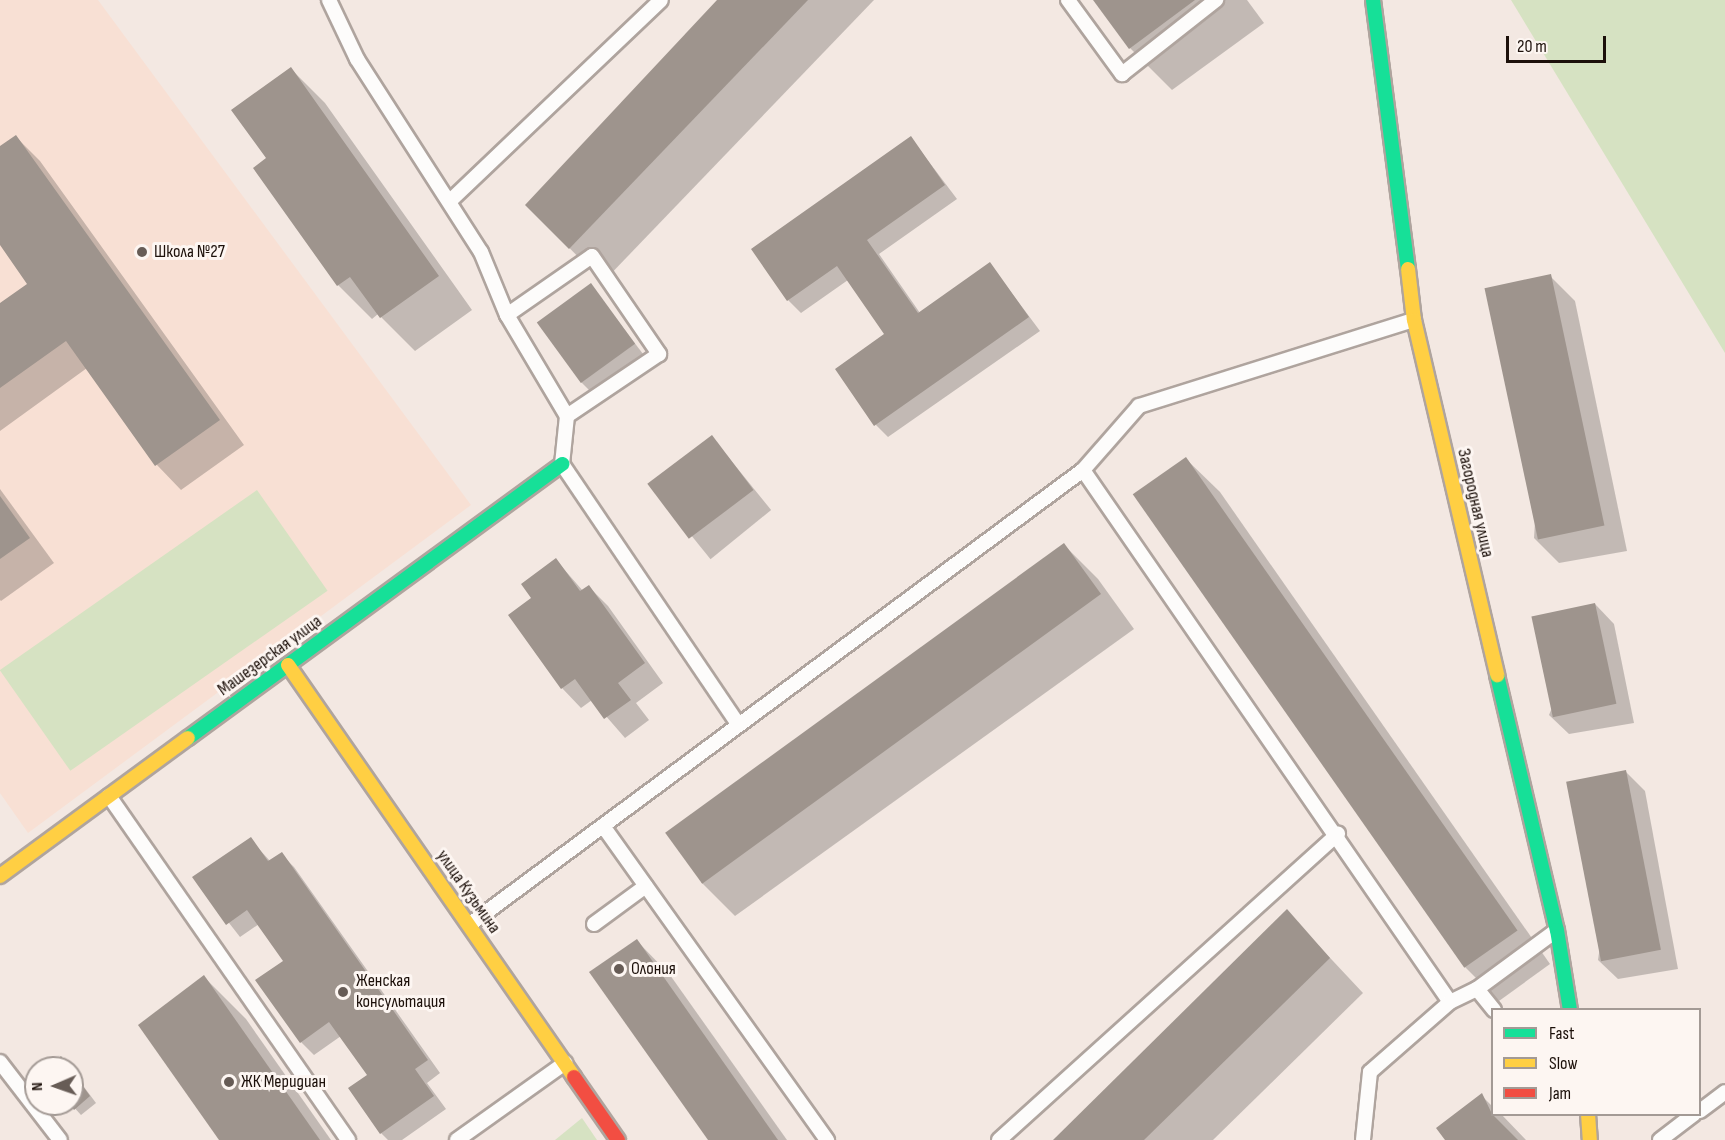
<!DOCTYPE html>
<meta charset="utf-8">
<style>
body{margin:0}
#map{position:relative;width:1725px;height:1140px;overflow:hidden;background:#f3e8e2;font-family:"Sofia Sans Condensed",sans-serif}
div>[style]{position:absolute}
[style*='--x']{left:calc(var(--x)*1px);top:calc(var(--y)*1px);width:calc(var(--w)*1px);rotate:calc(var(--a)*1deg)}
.built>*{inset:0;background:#f8e0d4}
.green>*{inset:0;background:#d6e2c2;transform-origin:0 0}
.shadow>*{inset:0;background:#0003;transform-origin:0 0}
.building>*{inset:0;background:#9e948d;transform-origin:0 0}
.roads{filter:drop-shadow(2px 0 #afa49e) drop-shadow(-2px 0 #afa49e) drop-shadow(0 2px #afa49e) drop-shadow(0 -2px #afa49e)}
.lane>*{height:14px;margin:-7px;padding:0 7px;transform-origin:7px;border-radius:7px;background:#fdfcfb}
.fast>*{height:14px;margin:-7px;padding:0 7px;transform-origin:7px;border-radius:7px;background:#16e098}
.slow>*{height:14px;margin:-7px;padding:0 7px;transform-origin:7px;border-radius:7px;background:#ffcf43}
.jam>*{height:14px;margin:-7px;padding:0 7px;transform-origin:7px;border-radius:7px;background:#f24e42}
.dots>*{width:16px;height:16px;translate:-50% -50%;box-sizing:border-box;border:3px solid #fdf6f2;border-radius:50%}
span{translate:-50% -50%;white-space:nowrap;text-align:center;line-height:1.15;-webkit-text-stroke:6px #fdf6f2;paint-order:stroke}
.poi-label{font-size:18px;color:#1c100a}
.left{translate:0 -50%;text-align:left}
.street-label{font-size:18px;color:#1c100a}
.legend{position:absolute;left:1491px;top:1008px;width:210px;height:108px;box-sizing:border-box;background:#fdf6f2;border:2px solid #a39a95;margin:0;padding:8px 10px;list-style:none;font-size:18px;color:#1c100a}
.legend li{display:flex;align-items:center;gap:12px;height:30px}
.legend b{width:30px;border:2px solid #a39a95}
.north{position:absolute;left:24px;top:1056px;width:60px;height:60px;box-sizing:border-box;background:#fdf6f2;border:2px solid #a39a95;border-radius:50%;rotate:268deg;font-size:16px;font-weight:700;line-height:24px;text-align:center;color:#1c100a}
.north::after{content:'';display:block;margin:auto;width:21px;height:27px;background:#675c56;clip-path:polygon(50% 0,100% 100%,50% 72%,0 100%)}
.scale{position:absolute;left:1506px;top:36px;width:100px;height:27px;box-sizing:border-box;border:3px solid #1c100a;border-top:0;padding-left:8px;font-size:18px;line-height:21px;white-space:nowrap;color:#1c100a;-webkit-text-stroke:4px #fdf6f2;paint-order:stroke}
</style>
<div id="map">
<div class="built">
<i style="clip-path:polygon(0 0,98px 0,471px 505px,28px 833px,0 793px)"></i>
</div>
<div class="green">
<i style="clip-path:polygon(1511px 0,1725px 0,1725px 353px)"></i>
<i style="left:257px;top:490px;width:123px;height:314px;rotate:55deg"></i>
<i style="clip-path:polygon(582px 1118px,597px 1140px,555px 1140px)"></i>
</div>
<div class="shadow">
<i style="clip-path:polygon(719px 0,874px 0,603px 282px,527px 205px)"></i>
<i style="clip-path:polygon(1097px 0,1247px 0,1264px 23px,1172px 90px,1130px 48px)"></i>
<i style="clip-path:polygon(291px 69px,325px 103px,472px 310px,415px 351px,378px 314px,372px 319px,338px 285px,269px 159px)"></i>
<i style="clip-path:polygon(16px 137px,40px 161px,244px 445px,181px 490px,157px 465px,87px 368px,0 431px,0 305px,29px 284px,0 243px,0 148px)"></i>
<i style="clip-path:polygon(911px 138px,957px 199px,879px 254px,920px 313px,990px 264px,1040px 331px,888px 437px,876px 425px,886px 335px,848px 280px,801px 313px,788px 300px)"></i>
<i style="clip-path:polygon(1550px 276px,1575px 301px,1627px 551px,1559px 563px,1534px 538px)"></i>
<i style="clip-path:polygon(591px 285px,646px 358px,594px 395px,581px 382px)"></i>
<i style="left:712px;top:437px;width:94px;height:78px;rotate:51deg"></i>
<i style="clip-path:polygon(1186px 459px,1220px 492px,1550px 964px,1499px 1001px,1465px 967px)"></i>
<i style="clip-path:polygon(0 489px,54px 563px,1px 601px,0 600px)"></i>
<i style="clip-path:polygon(1064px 545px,1098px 579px,1134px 629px,735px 916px,701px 882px)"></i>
<i style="clip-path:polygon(556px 560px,583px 591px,589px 587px,608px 606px,663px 683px,636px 703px,649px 720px,625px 738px,592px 700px,581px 708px,562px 688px,533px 599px)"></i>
<i style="clip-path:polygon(1595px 604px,1614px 624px,1634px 723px,1569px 734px,1549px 715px)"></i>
<i style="clip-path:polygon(1625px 771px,1645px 791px,1678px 969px,1618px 979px,1598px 960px)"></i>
<i style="clip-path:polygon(250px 839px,270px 861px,281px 854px,294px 867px,440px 1073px,427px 1083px,446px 1109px,402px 1140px,388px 1140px,381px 1133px,369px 1076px,341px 1036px,314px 1055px,301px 1042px,285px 961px,259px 924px,240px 937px,194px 878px)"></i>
<i style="clip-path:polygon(1287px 912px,1363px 993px,1213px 1140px,1055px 1140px)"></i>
<i style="clip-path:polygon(637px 941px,670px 975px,787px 1140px,710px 1140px)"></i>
<i style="clip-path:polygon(204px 977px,246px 1019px,331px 1140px,221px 1140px)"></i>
<i style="clip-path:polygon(72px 1071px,96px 1103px,81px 1115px,71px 1104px)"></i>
<i style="clip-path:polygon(1481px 1095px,1492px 1106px,1492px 1114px,1501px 1114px,1526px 1140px,1447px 1140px)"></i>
</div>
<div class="building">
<i style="clip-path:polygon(717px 0,808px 0,569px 249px,525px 205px)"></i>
<i style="clip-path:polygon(1093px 0,1195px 0,1129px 49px)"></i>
<i style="clip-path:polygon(291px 67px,439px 276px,380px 318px,350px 277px,337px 286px,253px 168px,266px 158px,231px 110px)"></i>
<i style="clip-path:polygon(16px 135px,220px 420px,155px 466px,66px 341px,0 388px,0 303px,27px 284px,0 245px,0 146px)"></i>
<i style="clip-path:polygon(911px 136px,945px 185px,867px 240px,918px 313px,990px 262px,1029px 317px,874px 426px,835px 369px,884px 334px,837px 266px,787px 301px,751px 249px)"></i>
<i style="left:1551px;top:274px;width:257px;height:68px;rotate:78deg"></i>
<i style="left:591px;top:283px;width:75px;height:67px;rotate:54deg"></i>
<i style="left:712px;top:435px;width:69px;height:81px;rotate:53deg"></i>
<i style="left:1186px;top:457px;width:578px;height:65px;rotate:55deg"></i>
<i style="clip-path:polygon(0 496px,30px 538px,0 559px)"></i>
<i style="left:1064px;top:543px;width:63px;height:493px;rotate:54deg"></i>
<i style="clip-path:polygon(556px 558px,580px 591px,589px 585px,645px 663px,618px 683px,631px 700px,604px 719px,575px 679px,561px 689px,508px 615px,531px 598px,521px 584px)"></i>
<i style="left:1595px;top:603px;width:103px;height:65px;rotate:78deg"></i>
<i style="left:1626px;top:770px;width:183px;height:61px;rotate:79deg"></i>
<i style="clip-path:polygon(251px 837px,268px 861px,282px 852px,428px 1060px,415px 1069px,434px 1096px,380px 1134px,348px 1088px,367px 1075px,329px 1022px,300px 1043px,255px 980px,283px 961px,247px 910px,226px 925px,192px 877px)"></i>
<i style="clip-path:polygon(1287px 909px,1330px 958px,1144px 1140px,1053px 1140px)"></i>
<i style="clip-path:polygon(637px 939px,778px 1140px,708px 1140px,589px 972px)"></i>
<i style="clip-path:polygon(204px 975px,320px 1140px,219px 1140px,138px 1025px)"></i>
<i style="clip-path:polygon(61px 1056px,70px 1068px,47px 1068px)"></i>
<i style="clip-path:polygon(72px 1071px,90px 1096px,74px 1110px,70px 1104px)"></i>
<i style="clip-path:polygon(1482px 1093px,1492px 1114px,1518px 1140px,1445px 1140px,1436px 1128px)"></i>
</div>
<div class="roads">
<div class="lane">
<i style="--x:329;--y:0;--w:65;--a:64.6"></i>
<i style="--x:357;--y:59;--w:229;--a:57.3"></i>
<i style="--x:481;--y:252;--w:68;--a:67.6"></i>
<i style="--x:507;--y:315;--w:117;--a:59.3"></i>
<i style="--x:567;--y:416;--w:48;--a:95.9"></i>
<i style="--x:562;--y:464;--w:315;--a:55.9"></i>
<i style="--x:1068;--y:0;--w:92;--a:53.9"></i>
<i style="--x:1122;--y:74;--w:120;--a:-38.2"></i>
<i style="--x:450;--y:201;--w:291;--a:-43.6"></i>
<i style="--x:507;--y:315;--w:103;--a:-34.8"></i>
<i style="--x:592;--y:256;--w:119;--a:55.6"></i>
<i style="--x:659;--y:354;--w:111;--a:146"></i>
<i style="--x:1083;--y:470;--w:85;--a:-48.8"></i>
<i style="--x:1139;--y:406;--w:288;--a:-17.4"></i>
<i style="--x:109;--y:796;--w:419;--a:55.2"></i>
<i style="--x:603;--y:826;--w:386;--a:54.5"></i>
<i style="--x:594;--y:924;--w:64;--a:-36.2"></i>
<i style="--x:469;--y:925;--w:764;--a:-36.54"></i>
<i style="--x:1083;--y:470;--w:646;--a:55.4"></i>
<i style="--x:1450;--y:1002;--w:106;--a:138.8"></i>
<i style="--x:1370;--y:1072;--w:68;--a:95.9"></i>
<i style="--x:1477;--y:989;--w:27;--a:51"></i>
<i style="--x:1450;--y:1002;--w:30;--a:-26"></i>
<i style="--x:1477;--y:989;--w:99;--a:-36.4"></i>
<i style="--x:0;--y:1062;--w:98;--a:52.4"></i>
<i style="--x:1700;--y:1111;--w:31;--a:-37"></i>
<i style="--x:457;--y:1140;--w:133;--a:-35.5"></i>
<i style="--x:999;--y:1140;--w:457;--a:-42.1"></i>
<i style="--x:1660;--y:1140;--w:43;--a:-37.4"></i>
</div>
<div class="fast">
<i style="--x:1373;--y:0;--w:271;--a:82.6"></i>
<i style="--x:1497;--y:675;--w:262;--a:76.8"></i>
<i style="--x:1557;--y:930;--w:81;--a:80.8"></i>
<i style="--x:188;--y:738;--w:464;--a:-36.2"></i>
</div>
<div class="slow">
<i style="--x:1408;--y:269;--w:51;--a:83.3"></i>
<i style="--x:1414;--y:320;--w:365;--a:76.8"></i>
<i style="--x:288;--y:665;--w:502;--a:55.23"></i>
<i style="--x:0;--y:876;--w:233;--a:-36.3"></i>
<i style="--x:1588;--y:1114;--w:26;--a:86"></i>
</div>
<div class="jam">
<i style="--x:574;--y:1077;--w:77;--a:55.1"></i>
</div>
</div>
<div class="dots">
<i style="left:142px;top:252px;background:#675c56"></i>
<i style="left:619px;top:969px;background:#675c56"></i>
<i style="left:343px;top:992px;background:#675c56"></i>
<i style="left:229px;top:1082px;background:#675c56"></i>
</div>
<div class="poi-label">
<span class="left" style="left:154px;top:252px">Школа №27</span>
<span class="left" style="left:631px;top:969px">Олония</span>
<span class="left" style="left:356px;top:992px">Женская<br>консультация</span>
<span class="left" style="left:241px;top:1082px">ЖК Меридиан</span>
</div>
<div class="street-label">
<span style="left:1475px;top:503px;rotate:77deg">Загородная улица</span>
<span style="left:270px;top:656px;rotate:-36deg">Машезерская улица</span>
<span style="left:468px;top:892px;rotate:55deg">улица Кузьмина</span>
</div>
<ul class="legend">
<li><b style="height:8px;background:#16e098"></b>Fast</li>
<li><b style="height:8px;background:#ffcf43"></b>Slow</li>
<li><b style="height:8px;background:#f24e42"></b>Jam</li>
</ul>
<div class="north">N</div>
<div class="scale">20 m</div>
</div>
